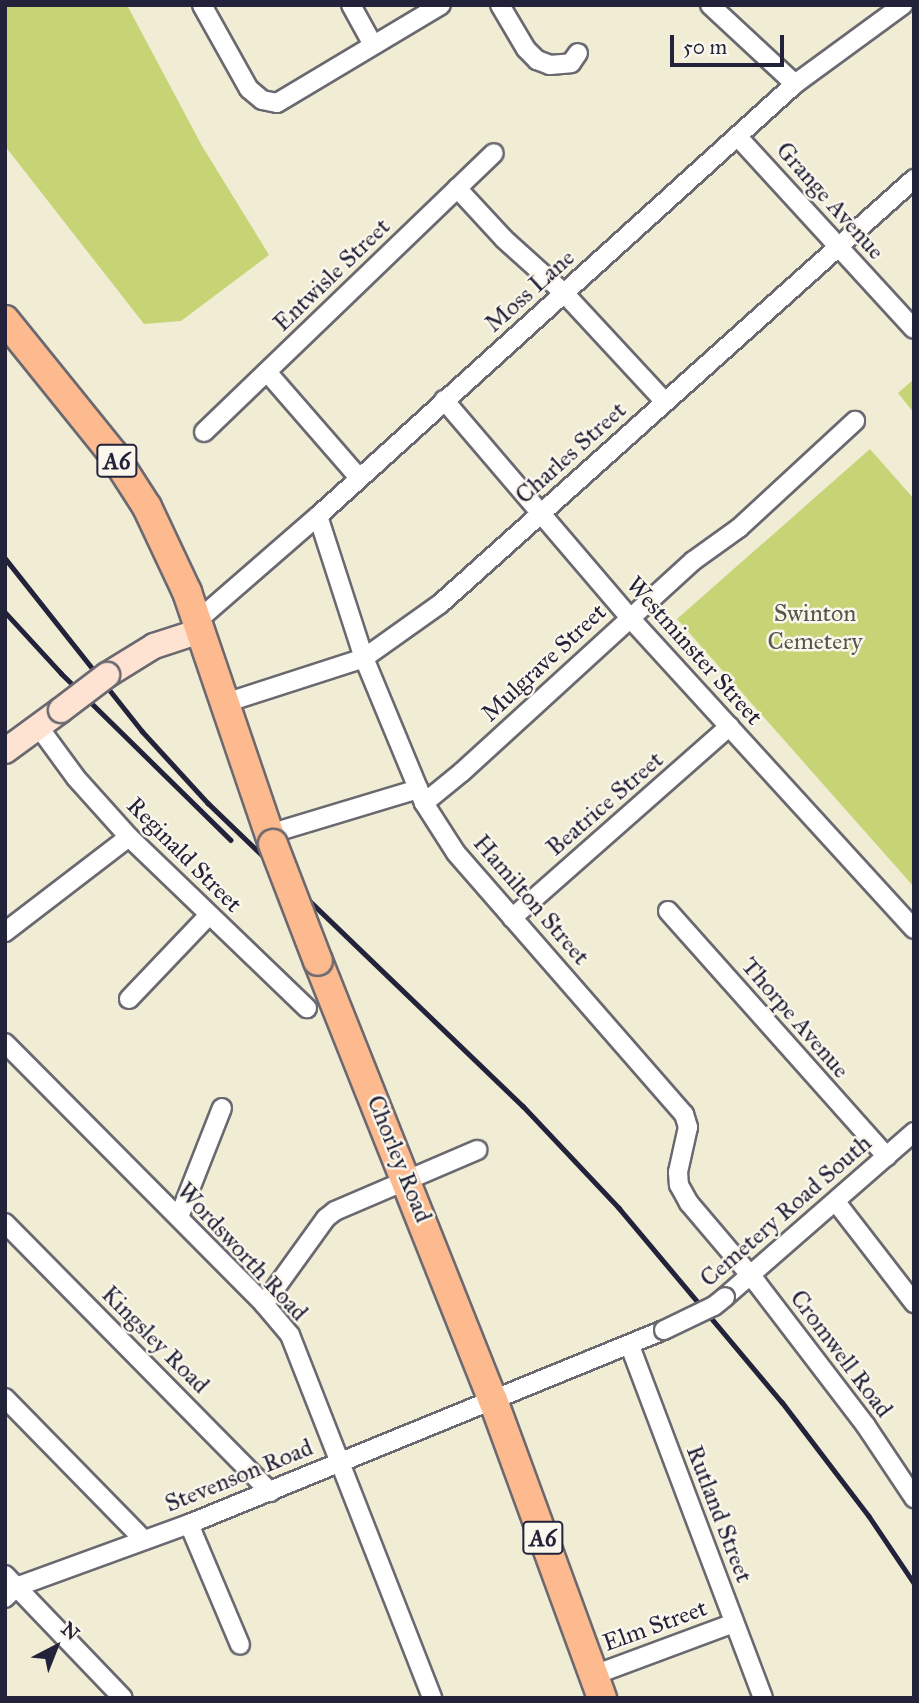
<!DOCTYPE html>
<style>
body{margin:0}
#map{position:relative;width:919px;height:1703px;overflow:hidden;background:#f1ecd4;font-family:"IM FELL Great Primer",serif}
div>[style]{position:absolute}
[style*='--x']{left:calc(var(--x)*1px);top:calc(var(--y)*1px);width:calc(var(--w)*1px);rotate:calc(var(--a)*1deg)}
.green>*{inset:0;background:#c6d476}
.roads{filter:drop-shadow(2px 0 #6a6971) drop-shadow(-2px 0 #6a6971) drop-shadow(0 2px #6a6971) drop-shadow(0 -2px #6a6971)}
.street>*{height:18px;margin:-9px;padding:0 9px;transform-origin:9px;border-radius:9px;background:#fff}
.secondary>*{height:24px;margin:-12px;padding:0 12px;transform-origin:12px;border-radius:12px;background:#fee3d2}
.primary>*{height:28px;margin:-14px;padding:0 14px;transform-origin:14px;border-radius:14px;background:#fcba8e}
.rail>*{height:4.5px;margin:-2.25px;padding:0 2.25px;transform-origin:2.25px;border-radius:2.25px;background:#22223b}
.bridges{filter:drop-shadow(2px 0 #6a6971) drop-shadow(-2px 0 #6a6971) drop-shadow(0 2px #6a6971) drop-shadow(0 -2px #6a6971)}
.street-bridge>*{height:18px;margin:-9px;padding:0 9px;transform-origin:9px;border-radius:9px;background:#fff}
.secondary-bridge>*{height:24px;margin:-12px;padding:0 12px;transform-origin:12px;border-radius:12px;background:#fee3d2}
.primary-bridge>*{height:28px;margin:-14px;padding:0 14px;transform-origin:14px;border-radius:14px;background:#fcba8e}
span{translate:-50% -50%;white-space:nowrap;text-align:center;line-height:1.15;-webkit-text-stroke:5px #fbf7ec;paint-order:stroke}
.shield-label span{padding:2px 5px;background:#fbf7ec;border:2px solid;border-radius:5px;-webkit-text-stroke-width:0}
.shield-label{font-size:23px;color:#22223b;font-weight:700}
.street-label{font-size:24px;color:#22223b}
.park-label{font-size:24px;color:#53574d}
.frame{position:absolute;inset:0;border:7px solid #22223b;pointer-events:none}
.north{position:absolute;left:21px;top:1612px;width:70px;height:70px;-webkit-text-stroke:5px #fbf7ec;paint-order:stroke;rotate:42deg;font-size:19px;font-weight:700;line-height:28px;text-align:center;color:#22223b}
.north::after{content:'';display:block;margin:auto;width:24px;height:32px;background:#22223b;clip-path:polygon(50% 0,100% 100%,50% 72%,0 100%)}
.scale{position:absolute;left:670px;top:35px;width:114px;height:32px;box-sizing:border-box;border:4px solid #22223b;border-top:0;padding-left:9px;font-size:21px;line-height:24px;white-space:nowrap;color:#22223b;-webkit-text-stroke:5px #fbf7ec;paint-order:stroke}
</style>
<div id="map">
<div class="green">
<i style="clip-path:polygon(5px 5px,127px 5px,202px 146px,269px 255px,181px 321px,144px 324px,5px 146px)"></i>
<i style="clip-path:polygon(914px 379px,914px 413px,898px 393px)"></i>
<i style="clip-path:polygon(870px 449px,914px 499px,914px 887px,677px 619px)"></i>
</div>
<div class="roads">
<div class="street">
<i style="--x:202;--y:5;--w:96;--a:60.8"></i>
<i style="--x:249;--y:89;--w:17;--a:40"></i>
<i style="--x:262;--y:100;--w:15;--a:11"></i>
<i style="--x:277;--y:103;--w:191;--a:-30.9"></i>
<i style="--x:351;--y:5;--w:43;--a:61.1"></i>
<i style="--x:500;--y:5;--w:51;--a:59.4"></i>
<i style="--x:526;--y:49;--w:16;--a:45"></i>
<i style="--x:537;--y:60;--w:14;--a:21"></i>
<i style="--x:550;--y:65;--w:21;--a:-5"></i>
<i style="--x:571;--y:63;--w:12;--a:-55"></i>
<i style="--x:710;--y:5;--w:116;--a:42.9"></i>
<i style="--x:738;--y:137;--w:260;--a:47.5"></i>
<i style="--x:457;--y:188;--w:69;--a:47.3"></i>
<i style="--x:504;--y:239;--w:82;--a:42"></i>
<i style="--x:565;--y:294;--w:147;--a:47.2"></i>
<i style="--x:267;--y:372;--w:140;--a:49"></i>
<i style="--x:444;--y:400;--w:287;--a:49.5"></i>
<i style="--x:630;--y:618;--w:421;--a:47.6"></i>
<i style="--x:204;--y:432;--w:402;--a:-43.9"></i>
<i style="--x:318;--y:516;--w:149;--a:72.1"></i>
<i style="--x:364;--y:658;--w:157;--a:67.5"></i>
<i style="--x:424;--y:803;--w:59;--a:57.4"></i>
<i style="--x:456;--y:853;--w:347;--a:48.9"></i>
<i style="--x:684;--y:1114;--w:14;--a:73"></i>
<i style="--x:688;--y:1127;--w:46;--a:102.5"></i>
<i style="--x:678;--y:1172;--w:13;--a:86"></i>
<i style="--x:679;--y:1185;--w:21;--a:61"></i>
<i style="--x:689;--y:1203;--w:104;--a:49.7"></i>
<i style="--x:756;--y:1282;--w:181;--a:52.6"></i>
<i style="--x:866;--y:1426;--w:87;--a:56.3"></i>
<i style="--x:197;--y:621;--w:160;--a:-41"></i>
<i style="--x:318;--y:516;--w:644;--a:-42.17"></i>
<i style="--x:795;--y:84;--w:134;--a:-36.2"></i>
<i style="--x:225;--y:703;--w:146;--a:-17.9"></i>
<i style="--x:364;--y:658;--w:93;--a:-35.4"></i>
<i style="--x:440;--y:604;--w:637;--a:-41.88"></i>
<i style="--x:38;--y:726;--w:64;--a:53.8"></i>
<i style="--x:76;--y:778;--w:79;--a:48.1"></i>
<i style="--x:129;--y:837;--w:247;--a:43.9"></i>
<i style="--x:424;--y:803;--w:49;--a:-39.2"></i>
<i style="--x:462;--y:772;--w:313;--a:-42.4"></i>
<i style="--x:693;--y:561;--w:57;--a:-35.7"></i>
<i style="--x:739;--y:528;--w:158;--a:-42.7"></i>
<i style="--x:269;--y:834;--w:156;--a:-16.8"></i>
<i style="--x:668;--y:911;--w:329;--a:48.3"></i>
<i style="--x:512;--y:918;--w:290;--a:-41.4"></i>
<i style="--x:5;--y:932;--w:156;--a:-37.5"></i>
<i style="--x:129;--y:999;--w:116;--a:-46.4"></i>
<i style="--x:5;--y:1043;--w:368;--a:45.2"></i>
<i style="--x:264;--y:1304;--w:40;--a:50"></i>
<i style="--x:290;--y:1335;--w:390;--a:68.6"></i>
<i style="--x:836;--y:1202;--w:128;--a:52.3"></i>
<i style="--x:179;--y:1217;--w:117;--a:-68.5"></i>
<i style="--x:5;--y:1223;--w:378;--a:45.4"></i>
<i style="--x:725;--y:1297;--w:251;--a:-41.1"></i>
<i style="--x:264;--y:1304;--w:106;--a:-54.2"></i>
<i style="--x:326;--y:1218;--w:11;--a:-38"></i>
<i style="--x:335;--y:1211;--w:155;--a:-23.2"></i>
<i style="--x:630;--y:1346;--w:376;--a:69.3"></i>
<i style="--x:5;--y:1398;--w:199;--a:45.6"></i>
<i style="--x:189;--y:1524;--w:131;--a:67.1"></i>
<i style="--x:5;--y:1575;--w:170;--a:46.2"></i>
<i style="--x:5;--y:1598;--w:16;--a:-45"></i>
<i style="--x:16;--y:1587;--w:184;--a:-20"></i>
<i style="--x:189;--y:1524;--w:513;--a:-22.22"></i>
<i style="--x:594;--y:1675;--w:149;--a:-20.4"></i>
</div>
<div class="secondary">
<i style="--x:107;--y:675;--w:55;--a:-31.7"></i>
<i style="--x:154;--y:646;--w:48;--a:-18.1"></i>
<i style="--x:5;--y:751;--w:69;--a:-36.2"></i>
</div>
<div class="primary">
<i style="--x:5;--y:320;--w:172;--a:51.1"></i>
<i style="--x:113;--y:454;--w:63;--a:57.3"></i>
<i style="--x:147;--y:507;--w:94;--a:64.8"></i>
<i style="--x:187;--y:592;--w:266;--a:71.2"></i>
<i style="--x:318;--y:961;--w:473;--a:68.3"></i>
<i style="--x:493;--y:1400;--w:317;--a:69.9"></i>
</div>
</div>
<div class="rail">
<i style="--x:5;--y:558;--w:221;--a:51.6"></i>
<i style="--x:142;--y:731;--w:98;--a:47.5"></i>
<i style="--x:208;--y:803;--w:437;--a:43.9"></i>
<i style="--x:523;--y:1106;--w:140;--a:46.7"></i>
<i style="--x:619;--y:1208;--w:253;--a:50"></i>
<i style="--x:782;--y:1402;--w:143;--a:52.7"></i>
<i style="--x:869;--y:1516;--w:81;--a:56.1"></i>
<i style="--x:5;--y:612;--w:83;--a:47.4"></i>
<i style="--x:61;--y:673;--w:238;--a:44.5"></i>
</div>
<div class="bridges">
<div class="street-bridge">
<i style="--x:664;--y:1330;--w:55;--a:-25.6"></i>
<i style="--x:714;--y:1306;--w:14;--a:-39"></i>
</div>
<div class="secondary-bridge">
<i style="--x:61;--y:710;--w:58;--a:-37.3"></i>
</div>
<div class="primary-bridge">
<i style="--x:273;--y:844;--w:125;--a:69"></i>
</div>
</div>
<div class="shield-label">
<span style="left:117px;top:461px">A6</span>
<span style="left:543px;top:1538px">A6</span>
</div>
<div class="street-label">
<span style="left:830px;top:201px;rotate:48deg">Grange Avenue</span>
<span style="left:332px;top:275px;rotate:-44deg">Entwisle Street</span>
<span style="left:530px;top:291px;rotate:-42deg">Moss Lane</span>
<span style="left:571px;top:453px;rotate:-42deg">Charles Street</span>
<span style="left:694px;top:651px;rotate:48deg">Westminster Street</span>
<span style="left:544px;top:663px;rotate:-43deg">Mulgrave Street</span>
<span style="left:605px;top:804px;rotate:-41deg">Beatrice Street</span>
<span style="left:184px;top:855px;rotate:45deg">Reginald Street</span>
<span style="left:531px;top:900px;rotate:49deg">Hamilton Street</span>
<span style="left:795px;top:1018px;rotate:49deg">Thorpe Avenue</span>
<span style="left:399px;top:1159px;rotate:68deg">Chorley Road</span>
<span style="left:786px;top:1211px;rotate:-41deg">Cemetery Road South</span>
<span style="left:242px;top:1252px;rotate:47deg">Wordsworth Road</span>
<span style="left:155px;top:1340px;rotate:45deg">Kingsley Road</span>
<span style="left:841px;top:1354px;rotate:53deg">Cromwell Road</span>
<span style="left:239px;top:1476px;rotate:-22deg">Stevenson Road</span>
<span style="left:719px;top:1514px;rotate:69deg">Rutland Street</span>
<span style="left:655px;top:1626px;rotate:-20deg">Elm Street</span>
</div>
<div class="park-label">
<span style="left:815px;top:628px">Swinton<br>Cemetery</span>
</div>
<div class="frame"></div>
<div class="north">N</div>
<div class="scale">50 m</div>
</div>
